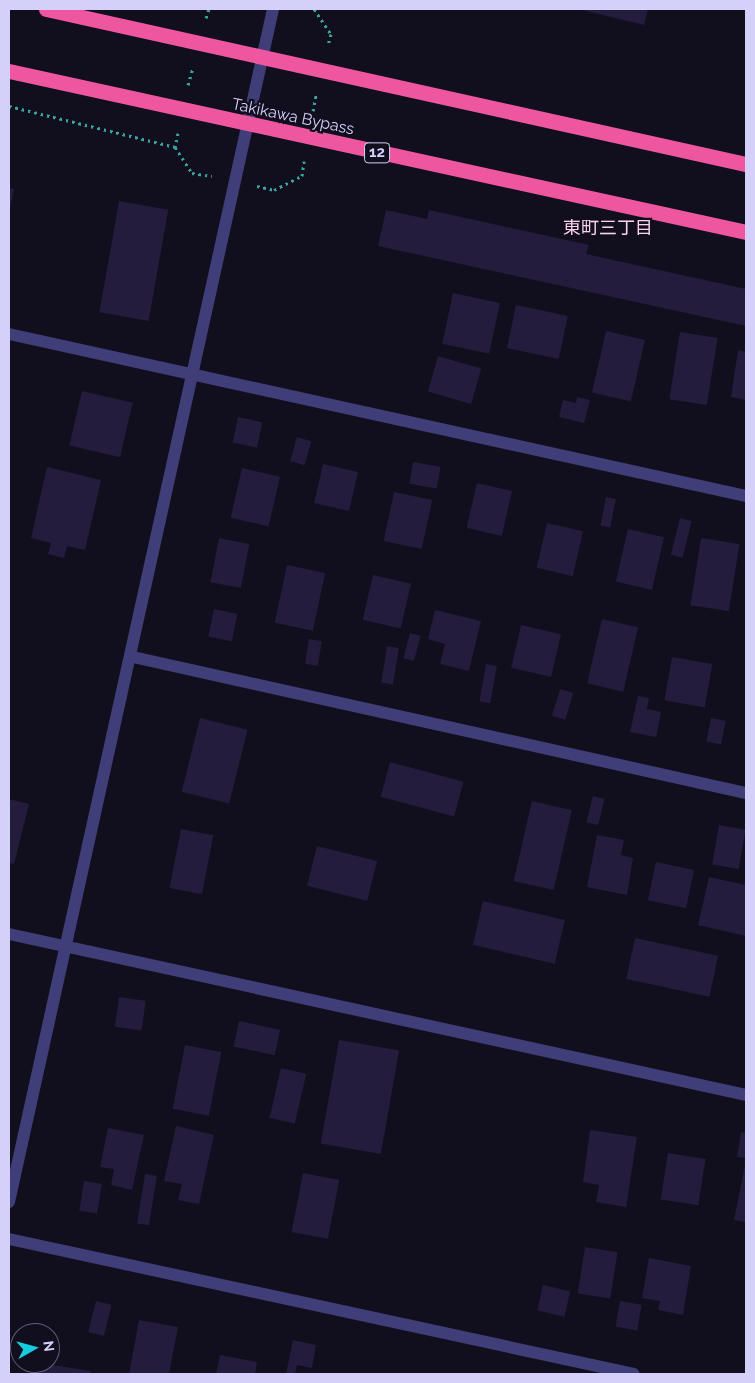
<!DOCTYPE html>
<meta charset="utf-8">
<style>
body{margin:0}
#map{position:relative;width:755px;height:1383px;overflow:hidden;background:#110e1e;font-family:Raleway,"Noto Sans JP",sans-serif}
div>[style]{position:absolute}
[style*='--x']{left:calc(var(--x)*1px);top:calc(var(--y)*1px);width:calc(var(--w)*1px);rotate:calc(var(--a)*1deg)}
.building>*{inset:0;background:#231c3d;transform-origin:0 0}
.path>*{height:3px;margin-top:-1.5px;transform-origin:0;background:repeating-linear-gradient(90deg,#39a59e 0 2.5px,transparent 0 6.5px)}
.minor>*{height:12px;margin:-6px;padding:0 6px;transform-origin:6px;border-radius:6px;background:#403e78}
.highway>*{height:15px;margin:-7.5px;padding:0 7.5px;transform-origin:7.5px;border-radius:7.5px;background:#ee57a0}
span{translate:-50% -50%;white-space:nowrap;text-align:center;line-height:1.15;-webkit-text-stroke:4.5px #110e1e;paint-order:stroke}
.shield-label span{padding:1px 4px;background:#110e1e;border:1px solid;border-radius:4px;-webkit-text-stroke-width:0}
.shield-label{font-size:15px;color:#d4d0fa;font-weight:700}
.street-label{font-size:16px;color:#d4d0fa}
.neighbourhood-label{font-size:18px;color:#fad1ec}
.frame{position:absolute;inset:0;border:10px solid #d4d0fa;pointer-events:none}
.north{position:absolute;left:10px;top:1323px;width:50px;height:50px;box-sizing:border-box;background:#110e1e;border:1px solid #5f5c76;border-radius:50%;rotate:83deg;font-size:14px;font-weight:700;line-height:20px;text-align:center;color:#d4d0fa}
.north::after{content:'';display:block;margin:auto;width:18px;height:22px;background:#16ccdf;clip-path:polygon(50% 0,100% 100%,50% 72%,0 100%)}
</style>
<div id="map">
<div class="building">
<i style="clip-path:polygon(578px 9px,648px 9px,644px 25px)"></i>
<i style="clip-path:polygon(9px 188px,14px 189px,10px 209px,9px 209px)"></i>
<i style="left:119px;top:201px;width:50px;height:113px;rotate:10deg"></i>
<i style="clip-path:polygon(386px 210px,427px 219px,429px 210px,589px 245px,586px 254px,746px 289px,746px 326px,378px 246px)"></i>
<i style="left:453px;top:293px;width:48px;height:52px;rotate:12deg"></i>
<i style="left:516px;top:305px;width:53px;height:44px;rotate:12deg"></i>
<i style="left:606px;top:331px;width:40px;height:63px;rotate:13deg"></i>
<i style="left:680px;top:332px;width:38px;height:68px;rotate:9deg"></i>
<i style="clip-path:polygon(738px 350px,746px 352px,746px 400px,731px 397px)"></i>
<i style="left:438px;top:356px;width:45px;height:37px;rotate:16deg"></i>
<i style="left:82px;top:391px;width:52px;height:56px;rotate:13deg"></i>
<i style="clip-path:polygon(577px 397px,590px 400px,584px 423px,559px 417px,563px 400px,576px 403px)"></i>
<i style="left:238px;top:417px;width:25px;height:26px;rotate:12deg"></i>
<i style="left:297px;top:437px;width:15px;height:25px;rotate:16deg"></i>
<i style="left:413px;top:462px;width:28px;height:22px;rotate:10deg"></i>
<i style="left:323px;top:464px;width:36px;height:40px;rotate:13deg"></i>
<i style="clip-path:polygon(47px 467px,101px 480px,85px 550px,67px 546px,64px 558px,48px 554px,51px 543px,31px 538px)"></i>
<i style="left:242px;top:468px;width:39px;height:51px;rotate:13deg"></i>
<i style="left:477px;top:483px;width:36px;height:46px;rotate:13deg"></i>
<i style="left:394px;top:492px;width:39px;height:50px;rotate:12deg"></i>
<i style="left:606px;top:497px;width:10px;height:29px;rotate:11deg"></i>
<i style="left:680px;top:518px;width:12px;height:38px;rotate:14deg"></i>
<i style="left:547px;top:523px;width:37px;height:46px;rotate:13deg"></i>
<i style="left:628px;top:529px;width:37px;height:54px;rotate:13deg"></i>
<i style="left:219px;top:538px;width:31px;height:45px;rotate:11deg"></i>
<i style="left:701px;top:538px;width:39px;height:68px;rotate:9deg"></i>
<i style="left:287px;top:565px;width:39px;height:59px;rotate:12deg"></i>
<i style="left:373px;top:575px;width:39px;height:46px;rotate:13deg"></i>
<i style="left:214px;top:609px;width:24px;height:28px;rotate:12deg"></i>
<i style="clip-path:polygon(435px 610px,481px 621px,469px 671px,440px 664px,445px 644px,428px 639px)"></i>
<i style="left:602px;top:619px;width:37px;height:66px;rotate:13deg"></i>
<i style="left:521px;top:625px;width:41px;height:44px;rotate:13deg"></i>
<i style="left:410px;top:633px;width:11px;height:26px;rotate:15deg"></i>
<i style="left:309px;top:639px;width:13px;height:25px;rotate:9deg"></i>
<i style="left:387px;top:646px;width:12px;height:37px;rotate:9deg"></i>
<i style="left:672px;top:657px;width:41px;height:44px;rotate:10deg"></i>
<i style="left:486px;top:664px;width:11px;height:38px;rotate:10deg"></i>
<i style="left:560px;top:689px;width:14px;height:28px;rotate:17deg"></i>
<i style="clip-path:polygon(638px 696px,649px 698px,647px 709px,661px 712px,656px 737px,630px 732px)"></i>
<i style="left:200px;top:718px;width:49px;height:76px;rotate:14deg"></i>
<i style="left:711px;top:718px;width:15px;height:24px;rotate:11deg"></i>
<i style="left:390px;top:762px;width:76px;height:36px;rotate:15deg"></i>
<i style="left:593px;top:796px;width:12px;height:27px;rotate:14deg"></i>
<i style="clip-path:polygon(9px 799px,29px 804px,14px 864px,9px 863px)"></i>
<i style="left:532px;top:801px;width:41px;height:82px;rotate:13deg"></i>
<i style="left:719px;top:825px;width:27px;height:40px;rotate:10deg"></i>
<i style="left:181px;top:829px;width:33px;height:60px;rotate:11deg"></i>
<i style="clip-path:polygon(597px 835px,624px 840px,621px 855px,633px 858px,627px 895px,587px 887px)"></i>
<i style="left:317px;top:846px;width:62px;height:41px;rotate:14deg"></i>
<i style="left:656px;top:862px;width:39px;height:39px;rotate:12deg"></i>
<i style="clip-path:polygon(709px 877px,746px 885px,746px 936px,698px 925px)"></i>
<i style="left:483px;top:901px;width:84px;height:45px;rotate:13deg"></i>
<i style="left:635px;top:938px;width:85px;height:42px;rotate:12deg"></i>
<i style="left:119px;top:997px;width:27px;height:30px;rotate:8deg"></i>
<i style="left:239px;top:1021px;width:42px;height:26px;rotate:12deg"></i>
<i style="left:339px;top:1040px;width:61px;height:105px;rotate:10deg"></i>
<i style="left:185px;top:1045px;width:37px;height:65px;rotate:11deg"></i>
<i style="left:281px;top:1068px;width:26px;height:51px;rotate:13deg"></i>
<i style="clip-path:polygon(176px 1126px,214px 1135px,199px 1204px,178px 1200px,182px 1184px,164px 1181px)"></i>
<i style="clip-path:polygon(108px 1128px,144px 1135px,132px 1190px,111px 1185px,114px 1169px,100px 1167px)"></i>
<i style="clip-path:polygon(590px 1130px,637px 1137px,626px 1207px,596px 1202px,599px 1185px,583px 1182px)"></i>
<i style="clip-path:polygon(741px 1132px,746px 1133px,746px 1158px,737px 1157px)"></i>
<i style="left:668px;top:1153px;width:38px;height:47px;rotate:9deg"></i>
<i style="clip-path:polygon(745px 1165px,746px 1165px,746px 1222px,734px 1220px)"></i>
<i style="left:303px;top:1173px;width:37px;height:60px;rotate:11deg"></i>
<i style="left:145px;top:1174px;width:12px;height:50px;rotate:9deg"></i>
<i style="left:84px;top:1181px;width:18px;height:30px;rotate:9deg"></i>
<i style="left:585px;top:1247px;width:33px;height:47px;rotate:9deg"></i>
<i style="clip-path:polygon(649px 1258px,691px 1266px,683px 1315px,658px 1310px,660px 1301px,642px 1298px)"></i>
<i style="left:543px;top:1285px;width:28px;height:26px;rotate:13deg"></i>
<i style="left:96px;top:1301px;width:16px;height:32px;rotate:14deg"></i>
<i style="left:620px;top:1301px;width:22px;height:26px;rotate:10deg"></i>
<i style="clip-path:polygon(139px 1320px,178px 1327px,169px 1374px,129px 1374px)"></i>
<i style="clip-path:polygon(293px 1340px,316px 1345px,312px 1368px,297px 1365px,295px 1374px,286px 1374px)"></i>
<i style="clip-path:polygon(220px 1355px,257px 1362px,255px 1374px,216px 1374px)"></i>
<i style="clip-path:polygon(40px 1363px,91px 1371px,90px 1374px,38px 1374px)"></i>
</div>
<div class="path">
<i style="--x:314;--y:9;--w:30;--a:56"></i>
<i style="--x:331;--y:34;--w:11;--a:105"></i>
<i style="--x:206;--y:18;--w:9;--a:-72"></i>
<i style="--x:188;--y:85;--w:19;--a:-74"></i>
<i style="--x:9;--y:106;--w:171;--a:13.9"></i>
<i style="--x:313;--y:111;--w:16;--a:-79"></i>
<i style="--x:178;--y:133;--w:14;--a:102"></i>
<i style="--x:175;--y:147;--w:31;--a:57"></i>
<i style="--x:192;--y:173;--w:20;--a:9"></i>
<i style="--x:257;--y:186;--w:17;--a:13"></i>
<i style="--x:274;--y:190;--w:31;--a:-27"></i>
<i style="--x:302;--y:176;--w:15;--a:-82"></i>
</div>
<div class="minor">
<i style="--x:9;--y:334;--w:755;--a:12.4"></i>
<i style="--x:133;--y:657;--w:628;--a:12.51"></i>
<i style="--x:9;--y:934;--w:754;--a:12.32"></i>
<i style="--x:9;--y:1202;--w:1222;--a:-77.52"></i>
<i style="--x:9;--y:1239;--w:639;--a:12.19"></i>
</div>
<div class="highway">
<i style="--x:46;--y:9;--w:717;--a:12.49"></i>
<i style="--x:9;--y:71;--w:754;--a:12.32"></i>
</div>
<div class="shield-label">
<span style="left:377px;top:153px">12</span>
</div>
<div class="street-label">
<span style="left:293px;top:117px;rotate:12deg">Takikawa Bypass</span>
</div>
<div class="neighbourhood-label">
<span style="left:608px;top:228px">東町三丁目</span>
</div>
<div class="frame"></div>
<div class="north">N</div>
</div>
